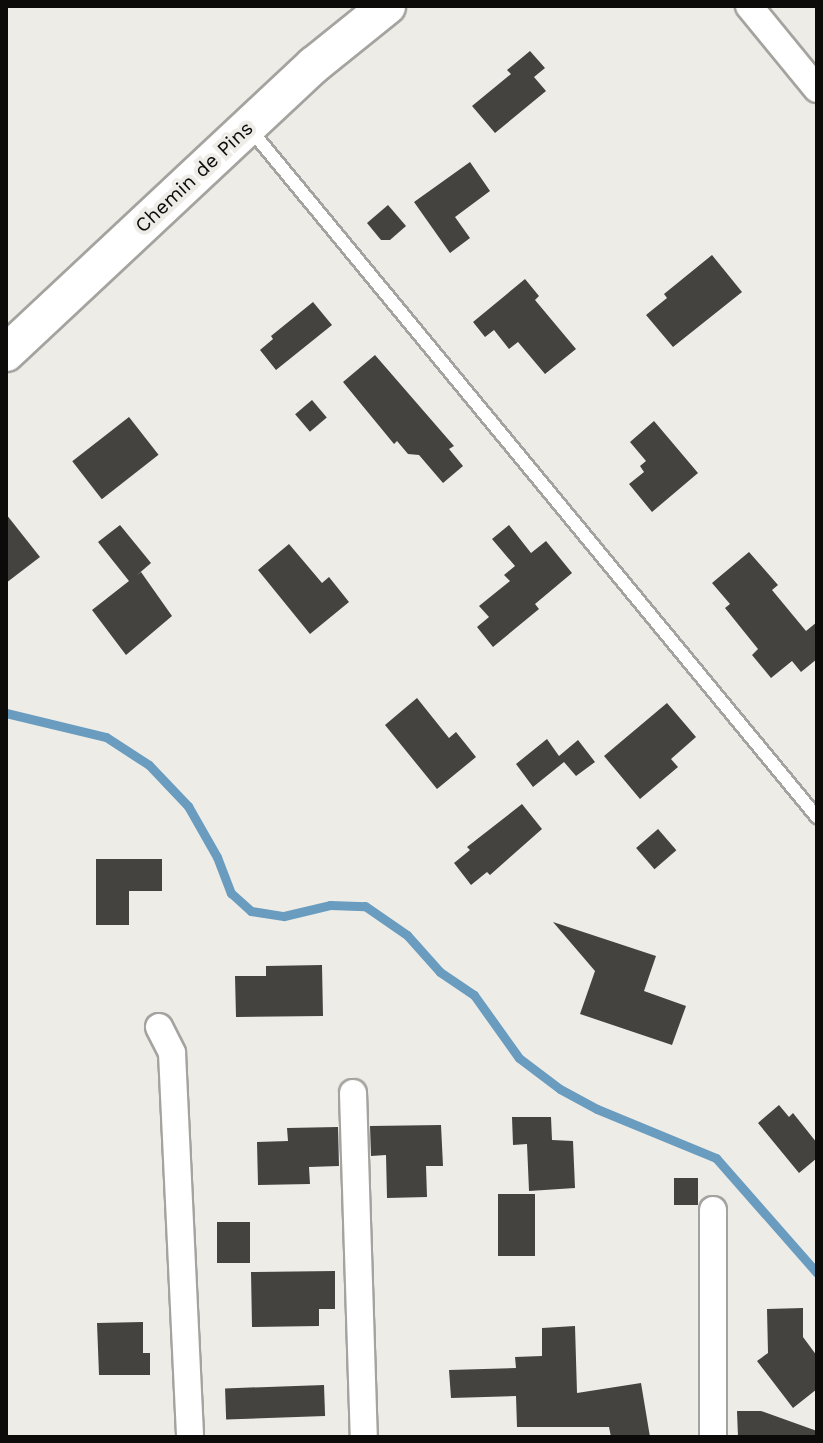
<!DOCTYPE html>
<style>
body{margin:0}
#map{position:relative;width:823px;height:1443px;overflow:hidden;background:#eeece7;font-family:"Work Sans",sans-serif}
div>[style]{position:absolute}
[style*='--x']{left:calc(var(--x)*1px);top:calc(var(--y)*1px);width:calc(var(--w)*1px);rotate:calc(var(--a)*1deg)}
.stream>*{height:9px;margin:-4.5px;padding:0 4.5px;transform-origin:4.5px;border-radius:4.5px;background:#699cbe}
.building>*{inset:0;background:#45433f;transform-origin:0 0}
.roads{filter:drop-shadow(2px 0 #a5a39f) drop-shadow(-2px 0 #a5a39f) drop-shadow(0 2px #a5a39f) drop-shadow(0 -2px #a5a39f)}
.lane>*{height:12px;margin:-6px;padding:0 6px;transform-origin:6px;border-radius:6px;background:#fff}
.street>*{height:26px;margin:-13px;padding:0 13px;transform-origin:13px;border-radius:13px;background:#fff}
.secondary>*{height:36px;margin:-18px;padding:0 18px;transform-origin:18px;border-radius:18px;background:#fff}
span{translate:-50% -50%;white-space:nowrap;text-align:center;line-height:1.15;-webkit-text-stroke:8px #eeece7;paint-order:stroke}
.street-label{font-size:20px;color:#0c0b0a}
.frame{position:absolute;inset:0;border:8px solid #0c0b0a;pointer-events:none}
</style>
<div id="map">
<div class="stream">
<i style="--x:6;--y:713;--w:103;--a:13.5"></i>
<i style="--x:106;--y:737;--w:51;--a:33.1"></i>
<i style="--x:149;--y:765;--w:57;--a:46.4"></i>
<i style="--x:188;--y:806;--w:59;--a:60.4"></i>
<i style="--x:217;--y:857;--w:39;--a:69"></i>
<i style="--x:231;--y:893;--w:27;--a:42"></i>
<i style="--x:251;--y:911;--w:33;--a:9"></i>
<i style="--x:284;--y:916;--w:47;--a:-13.4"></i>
<i style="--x:330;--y:905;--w:35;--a:2"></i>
<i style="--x:365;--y:906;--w:51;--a:34.6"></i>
<i style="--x:407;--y:935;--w:50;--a:48.3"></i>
<i style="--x:440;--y:972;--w:41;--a:34.1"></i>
<i style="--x:474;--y:995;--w:77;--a:54.5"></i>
<i style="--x:519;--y:1058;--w:51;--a:37.1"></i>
<i style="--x:560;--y:1089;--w:42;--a:28.4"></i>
<i style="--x:597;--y:1109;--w:129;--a:22.4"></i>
<i style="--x:716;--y:1158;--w:153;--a:48.7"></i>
</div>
<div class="building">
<i style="clip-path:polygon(530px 51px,545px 68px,534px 77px,546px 91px,495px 133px,472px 106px,511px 74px,507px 70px)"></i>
<i style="clip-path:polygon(470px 162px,490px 191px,455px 217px,470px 238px,450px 253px,414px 202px)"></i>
<i style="clip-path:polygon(388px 205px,406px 226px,390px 240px,381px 240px,367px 223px)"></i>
<i style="clip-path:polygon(712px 255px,742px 292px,673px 347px,646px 315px,667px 298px,664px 294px)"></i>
<i style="clip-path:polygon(525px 279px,539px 296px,535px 300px,576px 349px,545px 374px,518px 342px,509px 349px,494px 330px,485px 337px,473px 322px)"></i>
<i style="clip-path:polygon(313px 302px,332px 325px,276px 370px,260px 350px,273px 339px,271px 336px)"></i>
<i style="clip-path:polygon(375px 355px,454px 446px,449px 449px,463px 466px,443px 483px,419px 455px,408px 454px,397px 441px,394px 444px,343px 382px)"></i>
<i style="left:312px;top:400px;width:23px;height:22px;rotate:50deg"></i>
<i style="left:129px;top:417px;width:48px;height:72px;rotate:52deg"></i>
<i style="clip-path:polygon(654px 421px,698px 473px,652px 512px,629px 484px,644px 472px,640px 466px,646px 461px,630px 442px)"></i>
<i style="clip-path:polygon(6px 514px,40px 557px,6px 583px)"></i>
<i style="clip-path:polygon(120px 525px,151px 563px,136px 576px,141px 572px,172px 616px,126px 655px,92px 610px,129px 581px,98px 542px)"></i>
<i style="clip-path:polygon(509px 525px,531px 553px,546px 541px,572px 573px,535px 604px,539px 609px,493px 647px,477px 627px,489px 617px,479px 606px,510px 581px,504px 575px,515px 566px,492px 539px)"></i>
<i style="clip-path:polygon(289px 544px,322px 583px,329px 577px,349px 602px,310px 634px,258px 570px)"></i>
<i style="clip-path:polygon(749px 552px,778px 585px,772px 590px,806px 631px,817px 622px,817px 659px,801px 672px,792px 661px,771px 678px,752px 655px,758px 649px,725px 608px,730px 604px,712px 583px)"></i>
<i style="clip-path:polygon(417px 698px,449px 738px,456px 732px,476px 757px,437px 789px,385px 725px)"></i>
<i style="clip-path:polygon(667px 703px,696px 737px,671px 759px,678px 767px,640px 799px,604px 756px)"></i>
<i style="clip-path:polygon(547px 739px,559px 756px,578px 740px,595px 762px,576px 776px,564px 762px,533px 787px,516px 764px)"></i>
<i style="clip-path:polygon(522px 804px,542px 829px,490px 875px,487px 872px,471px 885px,454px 863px,470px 850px,467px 847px)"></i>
<i style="left:658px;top:829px;width:28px;height:29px;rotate:49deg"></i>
<i style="clip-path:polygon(96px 859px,162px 859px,162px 891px,129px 891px,129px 925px,96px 925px)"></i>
<i style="clip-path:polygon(553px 922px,656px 956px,644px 991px,686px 1006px,672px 1045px,580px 1014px,595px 971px)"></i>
<i style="clip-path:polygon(322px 965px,323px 1016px,236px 1017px,235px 976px,266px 976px,266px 966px)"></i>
<i style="clip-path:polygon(779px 1105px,789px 1117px,793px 1113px,817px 1143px,817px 1158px,799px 1173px,758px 1123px)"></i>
<i style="clip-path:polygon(512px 1117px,551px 1117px,552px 1140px,573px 1141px,575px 1188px,529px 1191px,527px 1144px,513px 1145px)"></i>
<i style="clip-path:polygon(441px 1125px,443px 1166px,426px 1166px,427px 1197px,387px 1198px,386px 1155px,371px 1156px,370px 1126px)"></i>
<i style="clip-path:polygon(338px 1127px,339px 1166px,309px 1167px,310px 1184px,258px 1185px,257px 1142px,288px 1141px,287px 1128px)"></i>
<i style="left:674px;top:1178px;width:24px;height:27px"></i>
<i style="left:498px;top:1194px;width:37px;height:62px"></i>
<i style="left:217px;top:1222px;width:33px;height:41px"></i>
<i style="clip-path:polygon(335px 1271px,335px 1309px,319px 1309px,319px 1326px,252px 1327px,251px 1272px)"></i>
<i style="clip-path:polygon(803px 1308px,803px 1337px,817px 1356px,817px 1389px,793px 1408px,757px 1361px,768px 1353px,767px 1309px)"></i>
<i style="clip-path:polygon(143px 1322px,143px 1353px,150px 1353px,150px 1375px,99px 1375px,97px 1323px)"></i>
<i style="clip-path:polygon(575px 1326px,577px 1393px,641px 1383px,650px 1437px,611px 1437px,609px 1427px,517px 1427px,516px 1396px,451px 1398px,449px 1370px,516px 1368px,515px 1357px,542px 1356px,542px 1328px)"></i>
<i style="left:324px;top:1385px;width:31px;height:99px;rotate:88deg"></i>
<i style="clip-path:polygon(737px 1411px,761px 1411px,817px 1431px,817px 1437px,738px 1437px)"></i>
</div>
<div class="roads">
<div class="lane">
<i style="--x:250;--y:129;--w:892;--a:50.51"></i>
</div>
<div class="street">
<i style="--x:749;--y:6;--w:107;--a:50.7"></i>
<i style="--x:159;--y:1027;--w:29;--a:63"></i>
<i style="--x:172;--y:1053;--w:384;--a:87.3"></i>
<i style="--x:353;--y:1093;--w:344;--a:88.2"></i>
<i style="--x:713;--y:1210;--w:227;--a:90"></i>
</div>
<div class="secondary">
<i style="--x:6;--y:353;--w:422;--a:-43.1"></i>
<i style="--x:314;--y:65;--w:94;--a:-38.9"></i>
</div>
</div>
<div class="street-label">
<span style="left:194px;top:177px;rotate:-43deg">Chemin de Pins</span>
</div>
<div class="frame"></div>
</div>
